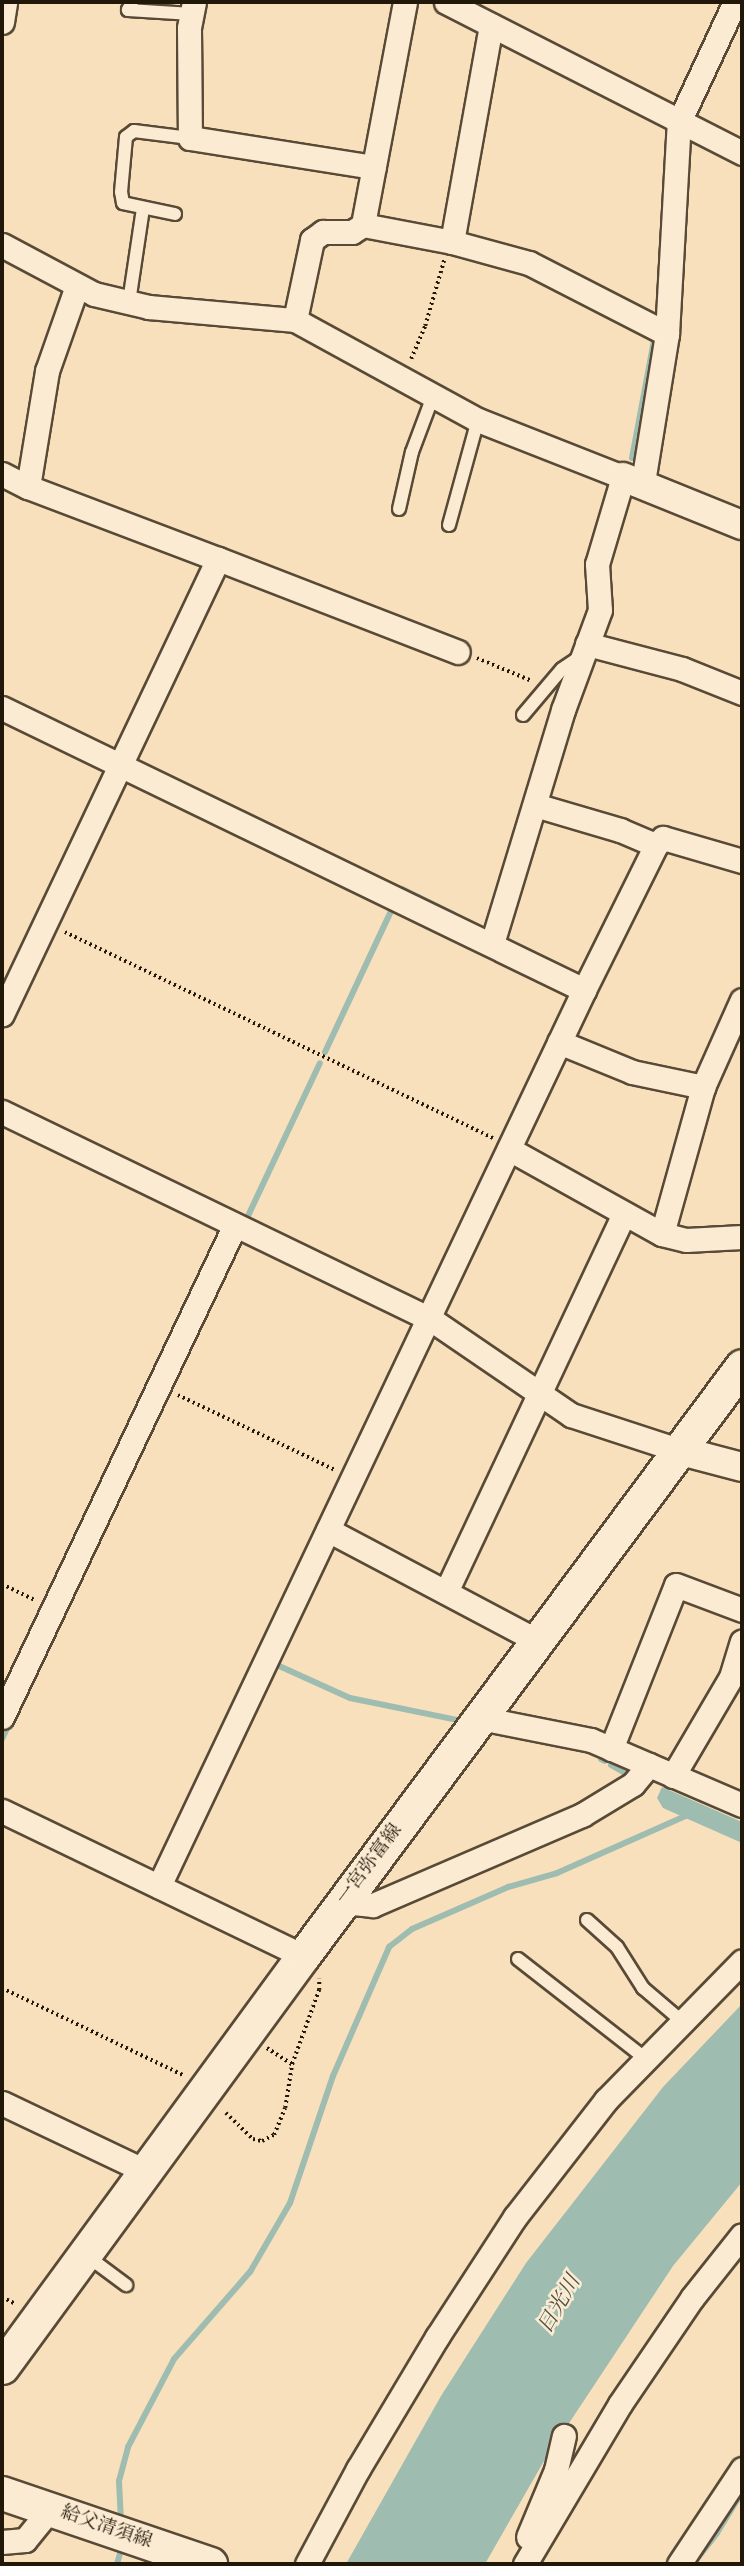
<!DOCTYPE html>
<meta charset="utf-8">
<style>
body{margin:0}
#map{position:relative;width:744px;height:2566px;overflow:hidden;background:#f9e0bc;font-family:"Old Standard TT","Noto Serif JP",serif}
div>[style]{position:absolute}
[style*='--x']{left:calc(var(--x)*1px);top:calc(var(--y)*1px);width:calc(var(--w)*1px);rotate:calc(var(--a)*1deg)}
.water>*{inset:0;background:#9ebdb0}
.stream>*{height:6px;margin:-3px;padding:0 3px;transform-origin:3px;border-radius:3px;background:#9ebdb0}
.path>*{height:3.5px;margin-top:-1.75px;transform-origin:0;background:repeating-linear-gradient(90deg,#221809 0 2px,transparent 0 5.5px)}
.roads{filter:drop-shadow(2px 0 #584a36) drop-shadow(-2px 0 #584a36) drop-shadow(0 2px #584a36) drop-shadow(0 -2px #584a36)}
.service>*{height:12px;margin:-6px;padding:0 6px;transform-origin:6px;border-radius:6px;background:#fbebd3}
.minor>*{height:23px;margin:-11.5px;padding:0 11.5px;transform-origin:11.5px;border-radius:11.5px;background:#fbebd3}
.tertiary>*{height:28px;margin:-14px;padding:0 14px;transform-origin:14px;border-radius:14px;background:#fbebd3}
.secondary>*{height:33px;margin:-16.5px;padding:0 16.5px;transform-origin:16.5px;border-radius:16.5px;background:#fbebd3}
span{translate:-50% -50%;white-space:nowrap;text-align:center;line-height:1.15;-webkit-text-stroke:5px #fbebd3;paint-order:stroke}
.street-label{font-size:19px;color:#221809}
.water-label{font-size:21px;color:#4d5243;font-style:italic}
.frame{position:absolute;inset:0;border:4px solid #221809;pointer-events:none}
</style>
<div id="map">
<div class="water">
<i style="clip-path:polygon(662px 1787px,742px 1822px,742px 1843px,663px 1808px,657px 1798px)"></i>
<i style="clip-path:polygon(742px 2004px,742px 2182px,673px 2266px,544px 2461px,485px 2564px,346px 2564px,441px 2396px,526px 2263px,663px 2087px)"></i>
</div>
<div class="stream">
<i style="--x:632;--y:458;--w:119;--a:-79.4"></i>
<i style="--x:402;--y:889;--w:57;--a:26.1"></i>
<i style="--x:325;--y:1052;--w:160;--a:-64.9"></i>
<i style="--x:247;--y:1218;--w:171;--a:-64.8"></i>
<i style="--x:280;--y:1656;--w:9;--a:108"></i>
<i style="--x:277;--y:1665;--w:80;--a:24.3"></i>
<i style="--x:350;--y:1698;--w:109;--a:11.6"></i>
<i style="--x:2;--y:1739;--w:19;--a:-65"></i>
<i style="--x:601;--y:1759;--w:4;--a:27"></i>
<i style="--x:611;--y:1765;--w:14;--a:30"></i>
<i style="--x:121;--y:2521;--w:40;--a:-92.9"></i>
<i style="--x:119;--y:2481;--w:35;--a:-75"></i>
<i style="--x:128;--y:2447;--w:99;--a:-62.4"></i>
<i style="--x:174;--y:2359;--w:116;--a:-48.9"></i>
<i style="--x:250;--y:2272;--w:80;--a:-59.9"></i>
<i style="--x:290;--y:2203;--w:134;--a:-71.3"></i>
<i style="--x:333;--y:2076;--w:141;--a:-66.5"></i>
<i style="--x:389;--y:1947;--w:29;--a:-38"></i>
<i style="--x:412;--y:1929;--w:105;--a:-23.6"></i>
<i style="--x:508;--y:1887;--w:51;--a:-15.9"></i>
<i style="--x:557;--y:1873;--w:143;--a:-23.9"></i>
<i style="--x:117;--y:2564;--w:19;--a:-74"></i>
<i style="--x:693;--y:2564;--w:39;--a:-52"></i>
<i style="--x:717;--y:2533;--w:48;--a:-58.6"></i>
</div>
<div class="path">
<i style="--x:411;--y:359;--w:36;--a:-67"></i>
<i style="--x:425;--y:326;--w:69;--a:-73.9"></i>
<i style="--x:477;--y:658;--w:60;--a:22.7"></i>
<i style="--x:65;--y:932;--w:475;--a:25.7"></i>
<i style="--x:178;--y:1395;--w:174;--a:25.5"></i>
<i style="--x:2;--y:1584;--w:37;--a:26"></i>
<i style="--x:2;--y:1988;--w:201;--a:25.7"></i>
<i style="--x:267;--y:2048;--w:30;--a:33"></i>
<i style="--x:226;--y:2113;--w:37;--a:44"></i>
<i style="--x:253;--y:2139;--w:9;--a:13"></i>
<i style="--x:262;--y:2141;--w:13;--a:-27"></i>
<i style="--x:274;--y:2135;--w:29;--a:-68"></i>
<i style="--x:285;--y:2108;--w:45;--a:-81"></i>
<i style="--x:292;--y:2064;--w:79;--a:-70"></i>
<i style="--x:319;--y:1990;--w:11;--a:-90"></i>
<i style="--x:2;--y:2297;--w:16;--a:27"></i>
</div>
<div class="roads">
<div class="service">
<i style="--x:132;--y:2;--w:9;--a:117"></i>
<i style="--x:128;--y:10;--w:64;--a:3.6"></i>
<i style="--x:175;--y:214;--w:53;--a:-168.1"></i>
<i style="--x:123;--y:203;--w:11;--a:-100"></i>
<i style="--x:121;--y:192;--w:55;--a:-84.8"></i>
<i style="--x:126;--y:137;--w:10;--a:-37"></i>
<i style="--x:134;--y:131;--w:56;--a:7.1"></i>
<i style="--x:129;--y:302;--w:95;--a:-81.5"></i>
<i style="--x:399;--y:509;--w:58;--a:-77.2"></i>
<i style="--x:412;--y:452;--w:60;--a:-69.4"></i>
<i style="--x:449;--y:525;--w:109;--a:-74.6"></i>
<i style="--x:523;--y:715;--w:60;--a:-49.7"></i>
<i style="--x:562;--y:669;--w:22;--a:-34"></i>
<i style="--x:587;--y:1920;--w:40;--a:42"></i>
<i style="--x:617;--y:1947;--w:49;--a:57.6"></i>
<i style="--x:643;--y:1988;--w:52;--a:40.4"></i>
<i style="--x:518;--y:1959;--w:162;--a:38"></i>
<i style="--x:87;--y:2256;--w:49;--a:36.6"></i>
</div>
<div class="minor">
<i style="--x:194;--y:2;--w:26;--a:101"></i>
<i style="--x:189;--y:28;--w:110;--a:89.5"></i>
<i style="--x:190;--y:138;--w:186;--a:9"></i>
<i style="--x:405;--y:2;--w:227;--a:100.7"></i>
<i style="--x:363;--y:225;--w:91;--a:10.8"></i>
<i style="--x:452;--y:242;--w:80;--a:15.3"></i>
<i style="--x:529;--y:263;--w:155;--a:27.2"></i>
<i style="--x:667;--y:334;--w:151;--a:99.2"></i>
<i style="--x:446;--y:2;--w:332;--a:27"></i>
<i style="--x:2;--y:22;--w:20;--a:-81"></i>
<i style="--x:452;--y:242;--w:220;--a:-79.8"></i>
<i style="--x:2;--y:245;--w:104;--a:28"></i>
<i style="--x:94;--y:294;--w:57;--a:13.3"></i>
<i style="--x:149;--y:307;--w:147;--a:5.1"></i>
<i style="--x:295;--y:320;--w:209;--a:28.7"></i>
<i style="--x:478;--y:420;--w:156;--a:21.5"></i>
<i style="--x:623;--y:477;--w:91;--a:106.6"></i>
<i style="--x:597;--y:564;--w:46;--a:86.3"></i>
<i style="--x:600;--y:610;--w:107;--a:110.3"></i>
<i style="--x:563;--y:710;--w:245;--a:106.9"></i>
<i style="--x:295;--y:320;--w:82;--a:-78"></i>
<i style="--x:312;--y:240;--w:14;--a:-36"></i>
<i style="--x:323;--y:232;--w:29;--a:0"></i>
<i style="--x:352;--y:232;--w:13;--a:-32"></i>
<i style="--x:667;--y:334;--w:212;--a:-86.8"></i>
<i style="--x:679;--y:122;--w:132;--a:-65"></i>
<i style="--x:2;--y:474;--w:29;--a:27"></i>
<i style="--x:28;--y:487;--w:203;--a:20.8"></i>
<i style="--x:218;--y:559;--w:504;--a:115.39"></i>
<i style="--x:28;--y:487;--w:118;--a:-80.7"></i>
<i style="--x:47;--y:371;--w:90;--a:-70.6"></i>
<i style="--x:218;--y:559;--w:257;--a:21.2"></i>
<i style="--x:587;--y:644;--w:98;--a:14.7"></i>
<i style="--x:682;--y:669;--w:65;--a:21.8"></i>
<i style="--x:2;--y:708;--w:647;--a:25.85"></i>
<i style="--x:584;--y:990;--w:992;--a:115.38"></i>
<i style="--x:535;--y:805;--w:89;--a:16.4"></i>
<i style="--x:620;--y:830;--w:39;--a:23"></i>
<i style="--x:656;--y:845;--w:10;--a:-45"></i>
<i style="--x:663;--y:838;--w:82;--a:16.2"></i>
<i style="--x:584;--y:990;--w:162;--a:-63.6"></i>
<i style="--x:559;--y:1042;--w:79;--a:22.3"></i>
<i style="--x:632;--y:1072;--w:73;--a:11.9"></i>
<i style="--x:2;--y:1112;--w:474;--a:25.8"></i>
<i style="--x:429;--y:1318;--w:172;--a:34.3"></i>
<i style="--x:571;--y:1415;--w:116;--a:18.1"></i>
<i style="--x:509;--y:1149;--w:175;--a:29.1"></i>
<i style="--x:662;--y:1234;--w:25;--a:14"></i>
<i style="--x:686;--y:1240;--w:56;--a:-3.1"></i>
<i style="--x:662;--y:1234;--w:153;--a:-74.4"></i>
<i style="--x:703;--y:1087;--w:95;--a:-65.9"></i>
<i style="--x:328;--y:1530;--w:238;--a:27.9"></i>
<i style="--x:446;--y:1592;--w:418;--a:-64.8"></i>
<i style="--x:2;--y:1717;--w:544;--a:-64.66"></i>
<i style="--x:480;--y:1718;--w:113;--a:11.2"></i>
<i style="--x:591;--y:1740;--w:164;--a:23.3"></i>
<i style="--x:611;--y:1749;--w:176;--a:-68.4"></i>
<i style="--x:676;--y:1585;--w:71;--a:20.7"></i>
<i style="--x:673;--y:1776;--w:115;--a:-59.6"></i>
<i style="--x:731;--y:1677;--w:37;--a:-73"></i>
<i style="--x:2;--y:1811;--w:334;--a:25.7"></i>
<i style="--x:343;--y:1902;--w:30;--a:6"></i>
<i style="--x:373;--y:1905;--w:228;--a:-23.3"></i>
<i style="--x:582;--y:1815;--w:60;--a:-31.3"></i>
<i style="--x:633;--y:1784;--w:25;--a:-50"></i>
<i style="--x:2;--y:2103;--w:161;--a:25.4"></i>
<i style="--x:528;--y:2537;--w:73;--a:-67.3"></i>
<i style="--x:556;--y:2470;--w:35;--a:-77"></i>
<i style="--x:2;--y:2542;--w:23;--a:-5"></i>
<i style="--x:25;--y:2540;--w:40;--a:-51"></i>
<i style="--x:307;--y:2564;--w:108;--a:-61.8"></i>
<i style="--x:358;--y:2469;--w:154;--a:-59.1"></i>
<i style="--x:437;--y:2337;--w:143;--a:-57"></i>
<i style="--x:515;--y:2217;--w:148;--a:-52.1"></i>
<i style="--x:606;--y:2100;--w:194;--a:-45.6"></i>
<i style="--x:525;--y:2564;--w:186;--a:-59.3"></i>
<i style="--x:620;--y:2404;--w:128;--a:-55.8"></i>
<i style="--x:692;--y:2298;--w:80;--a:-51.6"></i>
<i style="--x:679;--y:2564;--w:114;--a:-56.4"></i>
</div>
<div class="tertiary">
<i style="--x:623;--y:477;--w:128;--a:22"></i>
<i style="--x:681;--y:1451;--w:63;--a:14.7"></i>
</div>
<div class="secondary">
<i style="--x:2;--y:2367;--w:509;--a:-53.78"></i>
<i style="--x:303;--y:1956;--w:735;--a:-53.35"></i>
<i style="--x:2;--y:2493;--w:220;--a:18.8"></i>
</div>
</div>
<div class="street-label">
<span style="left:370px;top:1865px;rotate:-53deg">一宮弥富線</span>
<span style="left:106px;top:2528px;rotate:19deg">給父清須線</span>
</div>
<div class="water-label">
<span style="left:560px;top:2305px;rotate:-60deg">日光川</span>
</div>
<div class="frame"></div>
</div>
